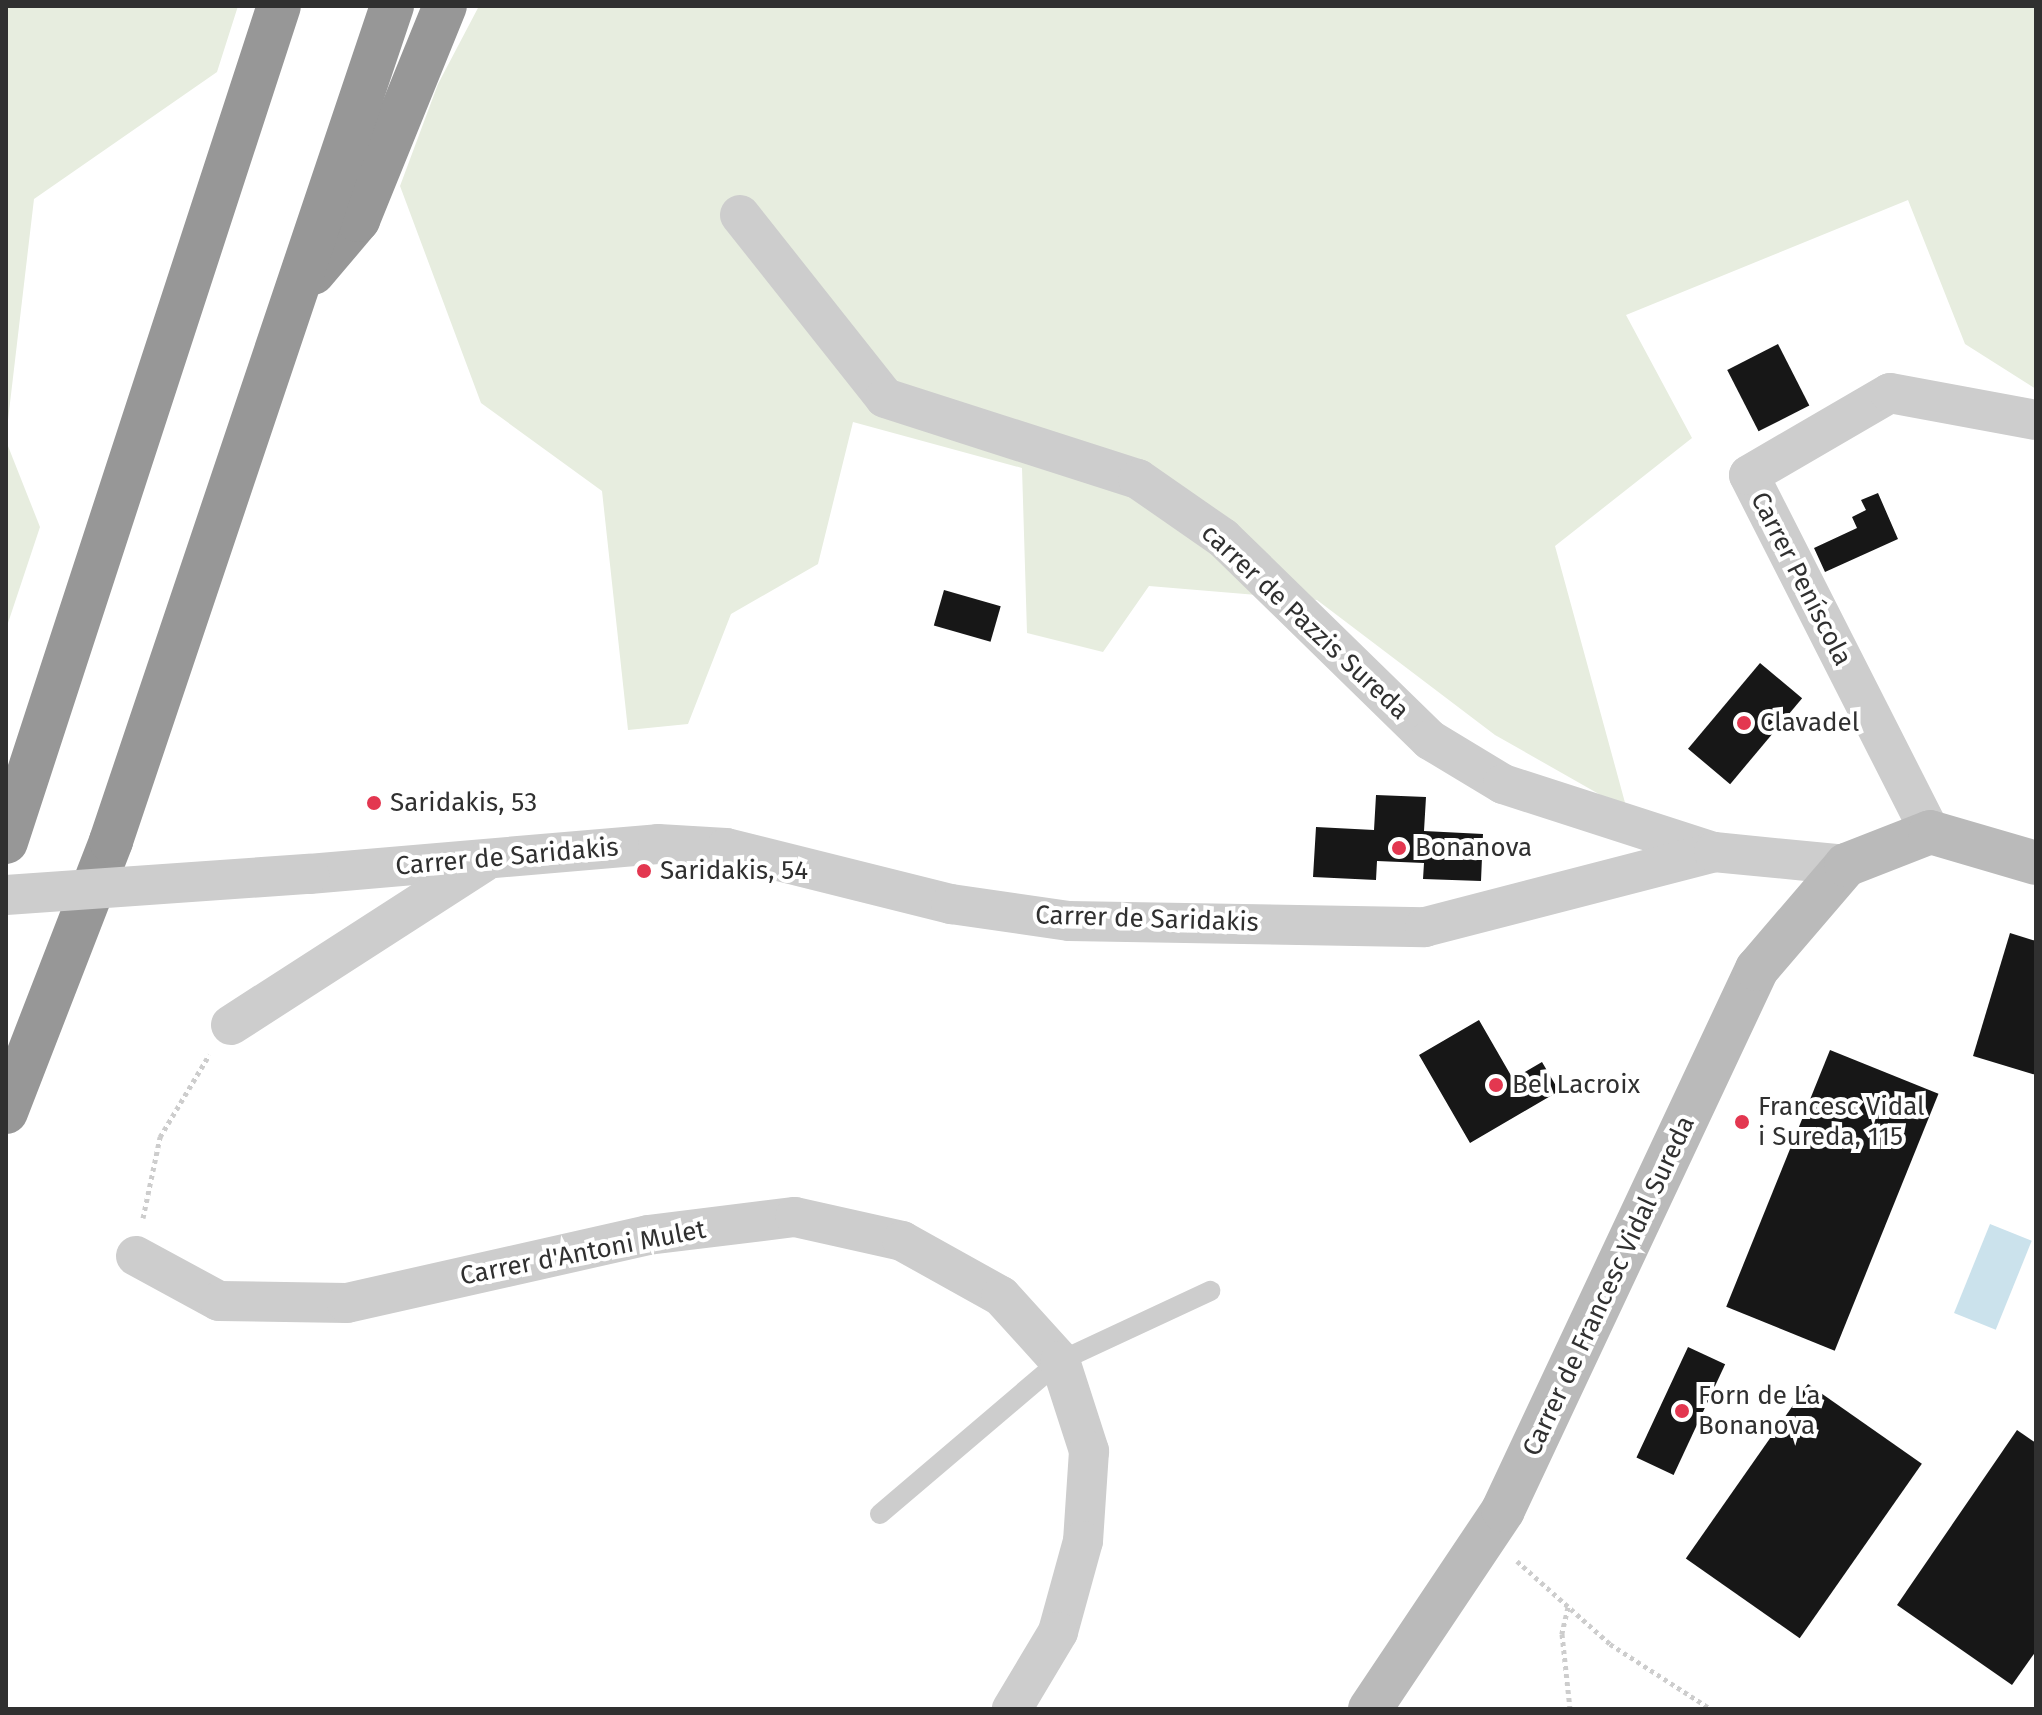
<!DOCTYPE html>
<meta charset="utf-8">
<style>
body{margin:0}
#map{position:relative;width:2042px;height:1715px;overflow:hidden;background:#fff;font-family:"Fira Sans",sans-serif}
div>[style]{position:absolute}
[style*='--x']{left:calc(var(--x)*1px);top:calc(var(--y)*1px);width:calc(var(--w)*1px);rotate:calc(var(--a)*1deg)}
.green>*{inset:0;background:#e7eddf}
.water>*{inset:0;background:#cbe2ec;transform-origin:0 0}
.building>*{inset:0;background:#171717;transform-origin:0 0}
.path>*{height:5px;margin-top:-2.5px;transform-origin:0;background:repeating-linear-gradient(90deg,#cdcdcd 0 4px,transparent 0 8px)}
.lane>*{height:20px;margin:-10px;padding:0 10px;transform-origin:10px;border-radius:10px;background:#cdcdcd}
.street>*{height:40px;margin:-20px;padding:0 20px;transform-origin:20px;border-radius:20px;background:#cdcdcd}
.secondary>*{height:44px;margin:-22px;padding:0 22px;transform-origin:22px;border-radius:22px;background:#bababa}
.highway>*{height:44px;margin:-22px;padding:0 22px;transform-origin:22px;border-radius:22px;background:#979797}
.street-bridge>*{height:40px;margin:-20px;padding:0 20px;transform-origin:20px;border-radius:20px;background:#cdcdcd}
.dots>*{width:22px;height:22px;translate:-50% -50%;box-sizing:border-box;border:4px solid #fff;border-radius:50%}
span{translate:-50% -50%;white-space:nowrap;text-align:center;line-height:1.15;-webkit-text-stroke:8px #fff;paint-order:stroke}
.street-label{font-size:26px;color:#303030}
.poi-label{font-size:26px;color:#303030}
.left{translate:0 -50%;text-align:left}
.frame{position:absolute;inset:0;border:8px solid #303030;pointer-events:none}
</style>
<div id="map">
<div class="green">
<i style="clip-path:polygon(6px 6px,238px 6px,217px 72px,34px 199px,6px 437px)"></i>
<i style="clip-path:polygon(479px 6px,2036px 6px,2036px 389px,1965px 344px,1908px 200px,1626px 315px,1692px 438px,1555px 546px,1627px 810px,1495px 735px,1317px 600px,1149px 586px,1103px 652px,1027px 633px,1022px 468px,853px 422px,818px 564px,731px 614px,688px 724px,628px 730px,602px 491px,481px 403px,400px 186px,438px 84px)"></i>
<i style="clip-path:polygon(6px 441px,40px 527px,6px 629px)"></i>
</div>
<div class="water">
<i style="left:1990px;top:1224px;width:45px;height:96px;rotate:22deg"></i>
</div>
<div class="building">
<i style="left:1778px;top:344px;width:69px;height:57px;rotate:63deg"></i>
<i style="clip-path:polygon(1878px 493px,1898px 539px,1825px 572px,1814px 548px,1857px 528px,1852px 517px,1866px 510px,1861px 500px)"></i>
<i style="left:944px;top:590px;width:59px;height:37px;rotate:16deg"></i>
<i style="left:1760px;top:663px;width:55px;height:112px;rotate:40deg"></i>
<i style="clip-path:polygon(1376px 795px,1426px 797px,1424px 831px,1483px 834px,1481px 881px,1423px 879px,1424px 863px,1377px 861px,1376px 880px,1313px 877px,1316px 827px,1374px 830px)"></i>
<i style="clip-path:polygon(2010px 933px,2036px 941px,2036px 1075px,1973px 1056px)"></i>
<i style="clip-path:polygon(1479px 1020px,1513px 1079px,1542px 1062px,1559px 1091px,1470px 1143px,1419px 1055px)"></i>
<i style="left:1830px;top:1050px;width:117px;height:277px;rotate:22deg"></i>
<i style="left:1688px;top:1347px;width:41px;height:122px;rotate:25deg"></i>
<i style="left:1808px;top:1384px;width:139px;height:213px;rotate:35deg"></i>
<i style="clip-path:polygon(2017px 1430px,2036px 1443px,2036px 1651px,2012px 1685px,1897px 1605px)"></i>
</div>
<div class="path">
<i style="--x:143;--y:1218;--w:83;--a:-78.1"></i>
<i style="--x:160;--y:1137;--w:96;--a:-59.1"></i>
<i style="--x:1517;--y:1561;--w:125;--a:41.7"></i>
<i style="--x:1610;--y:1644;--w:120;--a:32.8"></i>
<i style="--x:1568;--y:1607;--w:28;--a:103"></i>
<i style="--x:1562;--y:1634;--w:75;--a:83.9"></i>
</div>
<div class="lane">
<i style="--x:880;--y:1514;--w:236;--a:-40.4"></i>
<i style="--x:1060;--y:1361;--w:166;--a:-25"></i>
</div>
<div class="street">
<i style="--x:740;--y:215;--w:233;--a:51.6"></i>
<i style="--x:885;--y:398;--w:266;--a:17.8"></i>
<i style="--x:1138;--y:479;--w:103;--a:34.8"></i>
<i style="--x:1223;--y:538;--w:289;--a:44.3"></i>
<i style="--x:1430;--y:740;--w:85;--a:31.1"></i>
<i style="--x:1503;--y:784;--w:218;--a:17.9"></i>
<i style="--x:1930;--y:832;--w:400;--a:-116.9"></i>
<i style="--x:1749;--y:475;--w:163;--a:-30.2"></i>
<i style="--x:1890;--y:393;--w:147;--a:10.5"></i>
<i style="--x:309;--y:874;--w:350;--a:-4.9"></i>
<i style="--x:658;--y:844;--w:68;--a:3.4"></i>
<i style="--x:726;--y:848;--w:232;--a:14"></i>
<i style="--x:951;--y:904;--w:119;--a:8.2"></i>
<i style="--x:1069;--y:921;--w:356;--a:1"></i>
<i style="--x:1425;--y:927;--w:299;--a:-14.5"></i>
<i style="--x:1714;--y:852;--w:133;--a:5.6"></i>
<i style="--x:231;--y:1025;--w:301;--a:-32.8"></i>
<i style="--x:136;--y:1256;--w:94;--a:28.5"></i>
<i style="--x:219;--y:1301;--w:128;--a:0.9"></i>
<i style="--x:347;--y:1303;--w:309;--a:-12.7"></i>
<i style="--x:648;--y:1235;--w:148;--a:-7"></i>
<i style="--x:795;--y:1217;--w:110;--a:12.6"></i>
<i style="--x:902;--y:1241;--w:113;--a:29.1"></i>
<i style="--x:1001;--y:1296;--w:88;--a:47.8"></i>
<i style="--x:1060;--y:1361;--w:95;--a:72.1"></i>
<i style="--x:1089;--y:1451;--w:90;--a:93.8"></i>
<i style="--x:1083;--y:1541;--w:94;--a:105.4"></i>
<i style="--x:1058;--y:1632;--w:90;--a:120.9"></i>
</div>
<div class="secondary">
<i style="--x:1370;--y:1709;--w:239;--a:-56.2"></i>
<i style="--x:1503;--y:1510;--w:598;--a:-64.85"></i>
<i style="--x:1757;--y:969;--w:137;--a:-49.4"></i>
<i style="--x:1846;--y:865;--w:90;--a:-21.4"></i>
<i style="--x:1930;--y:832;--w:110;--a:16.3"></i>
</div>
<div class="highway">
<i style="--x:313;--y:273;--w:70;--a:-49.7"></i>
<i style="--x:358;--y:220;--w:231;--a:-67.9"></i>
<i style="--x:6;--y:842;--w:879;--a:-71.92"></i>
<i style="--x:6;--y:1112;--w:291;--a:-68.8"></i>
<i style="--x:111;--y:841;--w:881;--a:-71.4"></i>
</div>
<div class="street-bridge">
<i style="--x:6;--y:895;--w:304;--a:-4"></i>
</div>
<div class="dots">
<i style="left:1744px;top:723px;background:#e33750"></i>
<i style="left:374px;top:803px;background:#e33750"></i>
<i style="left:1399px;top:848px;background:#e33750"></i>
<i style="left:644px;top:871px;background:#e33750"></i>
<i style="left:1496px;top:1085px;background:#e33750"></i>
<i style="left:1742px;top:1122px;background:#e33750"></i>
<i style="left:1682px;top:1411px;background:#e33750"></i>
</div>
<div class="street-label">
<span style="left:1801px;top:579px;rotate:63deg">Carrer Peníscola</span>
<span style="left:1305px;top:622px;rotate:43deg">carrer de Pazzis Sureda</span>
<span style="left:507px;top:857px;rotate:-5deg">Carrer de Saridakis</span>
<span style="left:1147px;top:919px;rotate:2deg">Carrer de Saridakis</span>
<span style="left:583px;top:1253px;rotate:-11deg">Carrer d'Antoni Mulet</span>
<span style="left:1609px;top:1286px;rotate:-65deg">Carrer de Francesc Vidal Sureda</span>
</div>
<div class="poi-label">
<span class="left" style="left:1760px;top:723px">Clavadel</span>
<span class="left" style="left:390px;top:803px">Saridakis, 53</span>
<span class="left" style="left:1415px;top:848px">Bonanova</span>
<span class="left" style="left:660px;top:871px">Saridakis, 54</span>
<span class="left" style="left:1512px;top:1085px">Bel Lacroix</span>
<span class="left" style="left:1758px;top:1122px">Francesc Vidal<br>i Sureda, 115</span>
<span class="left" style="left:1698px;top:1411px">Forn de La<br>Bonanova</span>
</div>
<div class="frame"></div>
</div>
